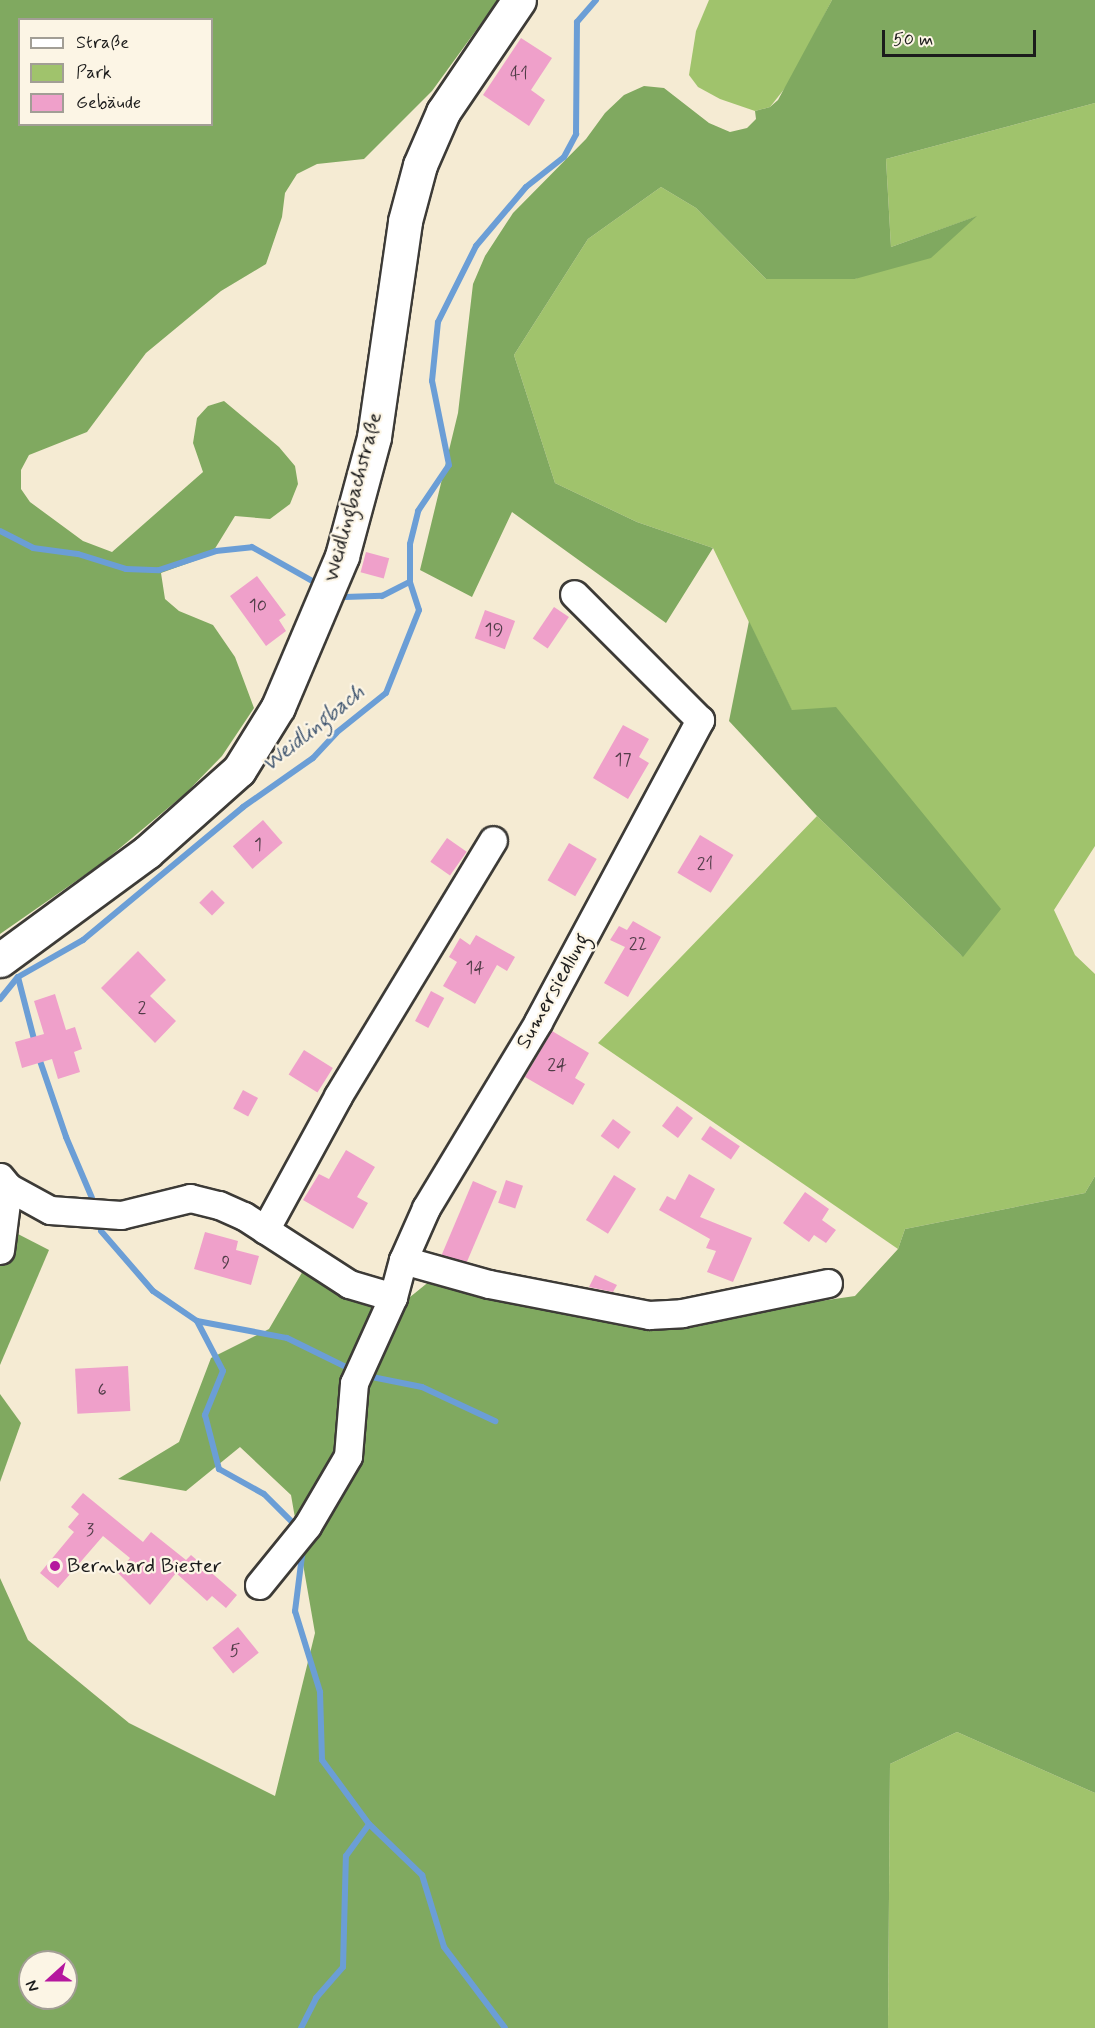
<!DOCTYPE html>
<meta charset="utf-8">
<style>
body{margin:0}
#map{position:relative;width:1095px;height:2028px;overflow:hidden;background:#f5ebd3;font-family:Mynerve,sans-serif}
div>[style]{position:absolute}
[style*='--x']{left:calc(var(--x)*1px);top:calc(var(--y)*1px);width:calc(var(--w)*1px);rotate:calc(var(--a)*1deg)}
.green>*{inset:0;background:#a0c36c}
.forest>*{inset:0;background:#80a960}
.stream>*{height:6px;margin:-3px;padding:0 3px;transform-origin:3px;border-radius:3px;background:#6b9ed6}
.building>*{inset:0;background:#efa0ca;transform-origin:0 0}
.roads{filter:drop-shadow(2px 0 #3d3b37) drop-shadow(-2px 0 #3d3b37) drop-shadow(0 2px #3d3b37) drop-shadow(0 -2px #3d3b37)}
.minor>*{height:27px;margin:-13.5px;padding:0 13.5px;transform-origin:13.5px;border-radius:13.5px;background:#fff}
.major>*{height:33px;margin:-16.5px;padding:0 16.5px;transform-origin:16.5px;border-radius:16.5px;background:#fff}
.dots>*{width:16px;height:16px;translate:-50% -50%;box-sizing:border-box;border:3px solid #fcf5e5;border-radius:50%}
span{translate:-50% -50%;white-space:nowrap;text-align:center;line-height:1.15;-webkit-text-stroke:4.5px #fcf5e5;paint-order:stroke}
.number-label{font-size:18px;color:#513d48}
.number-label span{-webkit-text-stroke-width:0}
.street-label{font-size:21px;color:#1c1c1c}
.poi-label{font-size:21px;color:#1c1c1c}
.left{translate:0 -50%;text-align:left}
.water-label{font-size:22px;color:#405670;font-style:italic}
.legend{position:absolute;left:18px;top:18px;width:195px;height:108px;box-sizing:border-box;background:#fcf5e5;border:2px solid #a29e95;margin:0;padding:8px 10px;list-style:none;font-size:18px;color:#1c1c1c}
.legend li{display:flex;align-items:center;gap:12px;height:30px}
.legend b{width:30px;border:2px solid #a29e95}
.north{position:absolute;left:18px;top:1950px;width:60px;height:60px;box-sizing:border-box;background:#fcf5e5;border:2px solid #a29e95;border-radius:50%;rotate:249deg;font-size:16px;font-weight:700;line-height:24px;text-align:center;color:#1c1c1c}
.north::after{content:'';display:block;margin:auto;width:21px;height:27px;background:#b5179e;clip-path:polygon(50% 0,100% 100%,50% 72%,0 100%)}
.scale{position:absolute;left:882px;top:30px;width:154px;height:27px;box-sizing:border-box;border:3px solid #1c1c1c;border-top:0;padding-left:8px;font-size:18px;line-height:21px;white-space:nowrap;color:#1c1c1c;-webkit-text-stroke:4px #fcf5e5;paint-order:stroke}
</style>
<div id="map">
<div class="green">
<i style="clip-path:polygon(709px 0,832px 0,789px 83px,770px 107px,755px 111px,720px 99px,698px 87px,689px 75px,696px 31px)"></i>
<i style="clip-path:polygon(1095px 103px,1095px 846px,1054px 910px,1075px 955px,1095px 974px,1095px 1176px,1085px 1193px,905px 1229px,898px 1249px,598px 1043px,817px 816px,962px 956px,792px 711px,713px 548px,637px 522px,555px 483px,514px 355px,588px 239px,661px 187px,696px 208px,766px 279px,855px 279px,975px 217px,891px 247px,886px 159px)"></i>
<i style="clip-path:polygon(957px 1732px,1095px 1793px,1095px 2028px,888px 2028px,890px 1764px)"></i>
</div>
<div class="forest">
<i style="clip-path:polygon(evenodd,0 0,498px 0,432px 91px,364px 159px,317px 164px,297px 174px,285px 193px,282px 217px,266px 264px,221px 291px,146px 353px,87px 432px,29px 455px,21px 470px,21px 489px,30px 502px,83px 541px,112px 552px,203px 472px,193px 443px,197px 418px,208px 406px,224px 401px,279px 447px,295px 466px,298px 484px,290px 504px,270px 519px,235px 516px,211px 555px,161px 573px,165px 599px,179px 611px,213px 625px,235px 657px,254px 708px,222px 756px,186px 793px,102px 863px,0 934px,0 0,20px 20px,212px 20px,212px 124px,20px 124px,20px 20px)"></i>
<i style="clip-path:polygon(832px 0,1095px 0,1095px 103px,886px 159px,891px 247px,977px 216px,931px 258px,855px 279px,766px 279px,696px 208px,661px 187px,588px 239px,514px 355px,555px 483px,637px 522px,713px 548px,666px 623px,512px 512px,472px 597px,420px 570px,458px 413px,473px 284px,485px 256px,513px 213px,586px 139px,605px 113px,624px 95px,644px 86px,664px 88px,709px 123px,730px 132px,747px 128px,756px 119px,755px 111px,770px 107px,778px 100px)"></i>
<i style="clip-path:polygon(749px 621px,792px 710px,836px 707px,1001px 909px,963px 957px,817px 816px,729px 721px)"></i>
<i style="clip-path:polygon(evenodd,1095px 1176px,1095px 1793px,957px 1732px,890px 1764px,888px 2028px,0 2028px,0 1578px,28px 1640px,129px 1723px,275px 1796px,315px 1633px,291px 1495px,240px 1447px,186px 1491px,118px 1479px,179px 1442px,211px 1358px,269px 1329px,307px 1264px,394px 1310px,436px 1276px,634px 1328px,855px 1296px,898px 1249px,905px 1229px,1085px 1193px,1095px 1176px,30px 1962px,66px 1962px,66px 1998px,30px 1998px,30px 1962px)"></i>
<i style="clip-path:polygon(16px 1233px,49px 1250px,0 1365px,0 1258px)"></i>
<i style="clip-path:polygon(0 1394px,21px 1423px,0 1482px)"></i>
</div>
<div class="stream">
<i style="--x:0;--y:531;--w:37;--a:27"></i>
<i style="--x:33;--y:548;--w:45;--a:7.6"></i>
<i style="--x:78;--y:554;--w:50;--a:17.4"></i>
<i style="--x:126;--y:569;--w:33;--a:2"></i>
<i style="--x:159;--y:570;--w:60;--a:-18.4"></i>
<i style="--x:216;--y:551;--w:36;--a:-6"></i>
<i style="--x:252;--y:547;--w:71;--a:29.4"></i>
<i style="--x:345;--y:597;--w:37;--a:-2"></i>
<i style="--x:382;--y:596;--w:31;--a:-27"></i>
<i style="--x:18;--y:977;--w:68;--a:75.6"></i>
<i style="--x:0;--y:999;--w:28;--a:-51"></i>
<i style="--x:18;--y:977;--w:75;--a:-29.6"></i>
<i style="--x:83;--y:940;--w:208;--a:-39.7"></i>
<i style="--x:243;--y:807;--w:85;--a:-35"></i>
<i style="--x:313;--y:758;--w:34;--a:-47"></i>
<i style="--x:336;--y:733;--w:64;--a:-38.7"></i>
<i style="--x:386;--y:693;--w:89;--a:-68.3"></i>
<i style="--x:419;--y:610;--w:29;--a:-108"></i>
<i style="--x:410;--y:582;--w:38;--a:-90"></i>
<i style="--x:410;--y:544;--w:34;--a:-76"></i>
<i style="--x:418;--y:511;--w:55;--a:-56"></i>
<i style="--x:449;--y:465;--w:86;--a:-101.4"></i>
<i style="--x:432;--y:381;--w:59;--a:-84.2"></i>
<i style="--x:438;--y:322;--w:85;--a:-63.4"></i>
<i style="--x:476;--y:246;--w:77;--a:-49.7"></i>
<i style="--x:526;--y:187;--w:48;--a:-38.3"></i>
<i style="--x:564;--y:157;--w:26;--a:-62"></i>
<i style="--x:576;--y:134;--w:112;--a:-89.5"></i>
<i style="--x:577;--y:22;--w:29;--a:-49"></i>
<i style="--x:38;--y:1055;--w:87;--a:71.1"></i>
<i style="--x:66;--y:1137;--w:66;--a:66.9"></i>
<i style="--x:101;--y:1231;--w:79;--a:49.1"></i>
<i style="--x:153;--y:1291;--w:53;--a:34.3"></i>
<i style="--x:197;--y:1321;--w:56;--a:62.5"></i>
<i style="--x:223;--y:1371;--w:48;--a:112.2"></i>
<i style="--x:205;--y:1415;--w:56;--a:75.5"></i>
<i style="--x:219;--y:1469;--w:51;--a:29.1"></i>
<i style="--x:264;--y:1494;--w:42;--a:45"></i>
<i style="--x:197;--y:1321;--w:92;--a:10.7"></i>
<i style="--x:287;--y:1338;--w:66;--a:26.2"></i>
<i style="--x:367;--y:1376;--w:56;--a:11.3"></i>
<i style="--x:422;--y:1387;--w:81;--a:25"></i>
<i style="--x:303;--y:1548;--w:64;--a:97.2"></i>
<i style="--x:295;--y:1611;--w:85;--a:72.8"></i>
<i style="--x:320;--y:1692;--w:68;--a:88.3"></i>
<i style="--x:322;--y:1760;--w:79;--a:53.7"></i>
<i style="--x:369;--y:1824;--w:74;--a:43.9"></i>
<i style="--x:422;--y:1875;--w:75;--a:73"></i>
<i style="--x:444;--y:1947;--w:101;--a:53"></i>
<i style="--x:301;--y:2028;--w:34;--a:-63"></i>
<i style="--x:316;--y:1998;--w:41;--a:-48.9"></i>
<i style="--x:343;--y:1967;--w:111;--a:-88.5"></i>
<i style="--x:346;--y:1856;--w:39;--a:-54"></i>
</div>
<div class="building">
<i style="clip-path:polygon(521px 38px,552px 58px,531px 90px,545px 100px,529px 126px,483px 95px)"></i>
<i style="left:366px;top:552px;width:24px;height:21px;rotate:15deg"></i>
<i style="clip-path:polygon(257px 576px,286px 615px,279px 620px,286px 631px,266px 646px,230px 596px)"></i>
<i style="left:554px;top:607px;width:18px;height:38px;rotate:34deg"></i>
<i style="left:485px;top:610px;width:32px;height:30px;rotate:20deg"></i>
<i style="clip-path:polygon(623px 725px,649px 739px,639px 757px,649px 763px,628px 799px,593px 778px)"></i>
<i style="left:263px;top:820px;width:30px;height:40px;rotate:49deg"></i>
<i style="left:700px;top:835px;width:39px;height:44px;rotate:31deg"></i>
<i style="left:447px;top:838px;width:24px;height:29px;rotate:35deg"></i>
<i style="left:569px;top:843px;width:32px;height:43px;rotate:30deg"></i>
<i style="left:212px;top:890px;width:18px;height:18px;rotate:45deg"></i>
<i style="clip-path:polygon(633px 921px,661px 937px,628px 997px,604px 983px,625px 947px,610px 940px,619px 926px,627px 930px)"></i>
<i style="clip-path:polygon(476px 935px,515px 957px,507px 971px,497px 965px,475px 1004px,443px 986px,457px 962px,449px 957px,460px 938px,470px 945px)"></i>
<i style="clip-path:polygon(138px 951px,166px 980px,150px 996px,176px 1021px,155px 1043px,101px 988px)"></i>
<i style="left:431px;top:991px;width:15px;height:34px;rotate:28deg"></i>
<i style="clip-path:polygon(55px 994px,66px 1030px,75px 1027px,82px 1049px,74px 1052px,80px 1072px,58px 1079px,52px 1059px,22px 1068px,15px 1042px,44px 1034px,34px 1001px)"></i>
<i style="clip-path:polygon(552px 1031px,589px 1053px,575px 1078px,585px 1084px,573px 1105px,525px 1077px)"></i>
<i style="left:304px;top:1050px;width:34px;height:29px;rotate:32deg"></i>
<i style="left:243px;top:1090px;width:17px;height:21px;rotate:28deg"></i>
<i style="left:677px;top:1106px;width:20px;height:25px;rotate:37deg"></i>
<i style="left:613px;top:1119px;width:22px;height:21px;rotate:36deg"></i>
<i style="left:710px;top:1126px;width:36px;height:16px;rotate:34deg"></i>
<i style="clip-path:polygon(346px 1150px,375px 1167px,357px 1197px,368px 1203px,353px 1229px,303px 1200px,319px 1174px,329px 1179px)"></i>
<i style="clip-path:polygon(689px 1174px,715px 1189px,700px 1217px,752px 1238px,733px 1282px,707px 1272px,716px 1251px,706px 1248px,710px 1239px,659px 1210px,667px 1196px,675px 1200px)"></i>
<i style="left:614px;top:1175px;width:26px;height:53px;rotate:32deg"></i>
<i style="left:506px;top:1180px;width:18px;height:24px;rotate:19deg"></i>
<i style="left:473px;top:1181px;width:26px;height:80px;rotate:23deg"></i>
<i style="clip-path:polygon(805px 1192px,829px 1209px,822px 1220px,836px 1230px,826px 1243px,814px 1235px,809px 1242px,783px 1223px)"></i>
<i style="clip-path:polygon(205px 1232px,238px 1241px,236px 1250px,259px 1256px,251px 1285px,194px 1269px)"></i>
<i style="clip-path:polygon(595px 1275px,617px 1285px,613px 1292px,589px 1287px)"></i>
<i style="left:128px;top:1366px;width:45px;height:53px;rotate:87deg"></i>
<i style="clip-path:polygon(83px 1493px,143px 1542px,151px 1532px,186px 1560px,191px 1555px,237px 1595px,226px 1608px,212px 1596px,207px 1601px,176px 1573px,150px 1605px,118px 1573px,130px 1558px,103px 1536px,58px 1588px,40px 1573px,74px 1532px,68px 1527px,79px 1514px,71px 1507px)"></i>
<i style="left:238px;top:1627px;width:33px;height:33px;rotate:51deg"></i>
</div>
<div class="roads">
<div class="minor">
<i style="--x:0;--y:1177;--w:13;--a:51"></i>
<i style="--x:8;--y:1187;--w:48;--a:28.7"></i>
<i style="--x:50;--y:1210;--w:71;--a:4"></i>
<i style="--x:121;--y:1215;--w:71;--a:-13.8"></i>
<i style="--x:190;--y:1198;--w:30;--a:14"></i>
<i style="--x:219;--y:1205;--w:27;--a:24"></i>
<i style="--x:244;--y:1216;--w:125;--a:32.9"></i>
<i style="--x:349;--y:1284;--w:46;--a:16.5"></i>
<i style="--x:265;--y:1230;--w:153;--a:-61.4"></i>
<i style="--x:338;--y:1096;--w:299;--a:-58.8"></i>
<i style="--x:0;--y:1250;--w:64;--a:-82.8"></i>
<i style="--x:403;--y:1260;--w:89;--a:15.6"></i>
<i style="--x:489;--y:1284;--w:163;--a:11"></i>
<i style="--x:649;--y:1315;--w:33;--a:-3"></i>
<i style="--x:682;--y:1313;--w:149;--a:-11.6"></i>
<i style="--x:259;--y:1585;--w:76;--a:-50.9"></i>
<i style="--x:307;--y:1526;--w:81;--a:-59.6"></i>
<i style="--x:348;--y:1456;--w:73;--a:-85.3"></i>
<i style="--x:354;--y:1383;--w:94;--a:-65.6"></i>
<i style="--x:393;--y:1297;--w:38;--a:-75"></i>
<i style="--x:403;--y:1260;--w:57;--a:-66.1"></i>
<i style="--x:426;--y:1208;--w:217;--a:-58.9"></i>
<i style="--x:538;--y:1022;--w:343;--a:-61.8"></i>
<i style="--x:700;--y:720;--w:178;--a:-135"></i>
</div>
<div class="major">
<i style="--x:0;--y:960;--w:182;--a:-36.3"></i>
<i style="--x:147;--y:852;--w:123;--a:-41.7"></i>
<i style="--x:239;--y:770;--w:74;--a:-58.2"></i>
<i style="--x:278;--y:707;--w:164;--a:-67"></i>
<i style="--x:342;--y:556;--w:123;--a:-74.9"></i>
<i style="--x:374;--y:437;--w:218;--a:-81.8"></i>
<i style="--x:405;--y:221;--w:58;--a:-75"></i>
<i style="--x:420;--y:165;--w:58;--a:-66.5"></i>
<i style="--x:443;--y:112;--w:135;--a:-55.8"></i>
</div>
</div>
<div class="dots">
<i style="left:55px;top:1566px;background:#b5179e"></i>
</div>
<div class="number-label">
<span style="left:519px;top:74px">41</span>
<span style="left:258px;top:606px">10</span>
<span style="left:494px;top:630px">19</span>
<span style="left:623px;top:760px">17</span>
<span style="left:258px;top:845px">1</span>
<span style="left:705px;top:864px">21</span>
<span style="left:638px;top:944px">22</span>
<span style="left:475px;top:968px">14</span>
<span style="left:142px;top:1008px">2</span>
<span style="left:557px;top:1065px">24</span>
<span style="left:226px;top:1263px">9</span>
<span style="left:102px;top:1390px">6</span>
<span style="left:90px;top:1530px">3</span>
<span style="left:235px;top:1651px">5</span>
</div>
<div class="street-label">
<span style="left:353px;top:497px;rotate:-75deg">Weidlingbachstraße</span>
<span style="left:553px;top:991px;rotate:-61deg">Sumersiedlung</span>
</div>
<div class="poi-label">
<span class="left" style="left:67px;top:1566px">Bernhard Biester</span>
</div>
<div class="water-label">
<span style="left:314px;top:729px;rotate:-39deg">Weidlingbach</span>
</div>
<ul class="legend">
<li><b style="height:8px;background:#fff"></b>Straße</li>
<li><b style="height:16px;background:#a0c36c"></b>Park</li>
<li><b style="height:16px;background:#efa0ca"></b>Gebäude</li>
</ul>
<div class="north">N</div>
<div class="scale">50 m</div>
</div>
